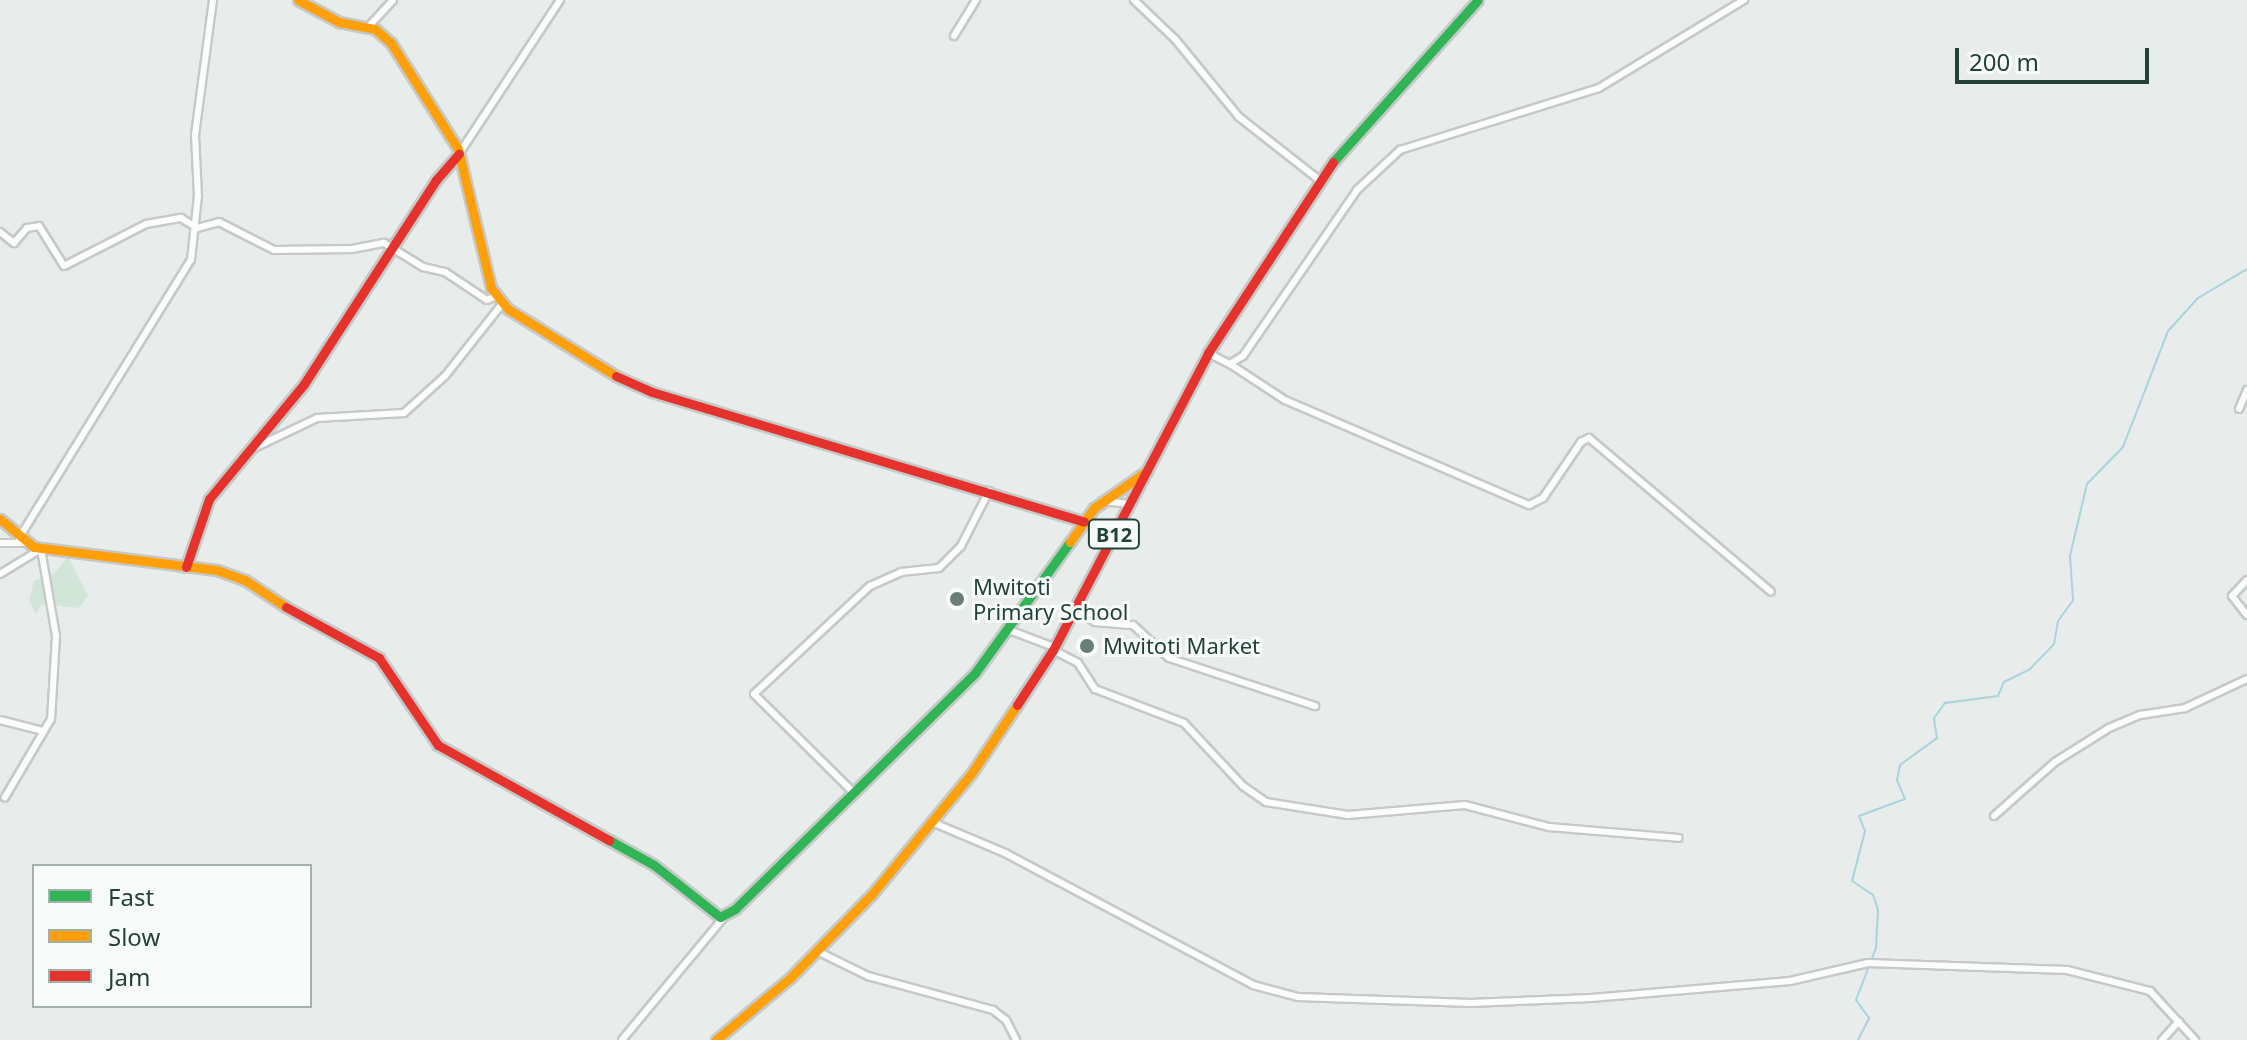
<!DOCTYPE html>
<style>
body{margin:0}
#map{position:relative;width:2247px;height:1040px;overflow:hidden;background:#e8edeb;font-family:"Noto Sans",sans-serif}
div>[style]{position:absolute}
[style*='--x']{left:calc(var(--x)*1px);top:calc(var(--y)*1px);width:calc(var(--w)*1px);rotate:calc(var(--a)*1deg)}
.green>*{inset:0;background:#d1e6d8}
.stream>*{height:2px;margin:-1px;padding:0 1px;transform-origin:1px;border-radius:1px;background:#a9d4db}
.roads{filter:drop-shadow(2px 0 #c5cac8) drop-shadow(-2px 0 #c5cac8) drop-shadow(0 2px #c5cac8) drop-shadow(0 -2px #c5cac8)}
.street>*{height:6px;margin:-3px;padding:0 3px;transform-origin:3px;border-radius:3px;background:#fcfcfc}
.fast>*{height:9px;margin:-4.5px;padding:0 4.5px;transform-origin:4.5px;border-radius:4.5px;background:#30b455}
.slow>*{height:9px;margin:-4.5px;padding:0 4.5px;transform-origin:4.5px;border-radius:4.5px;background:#ff9f0a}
.jam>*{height:9px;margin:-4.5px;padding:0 4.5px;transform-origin:4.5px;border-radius:4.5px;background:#e5322d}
.dots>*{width:22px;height:22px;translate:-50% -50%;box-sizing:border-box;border:4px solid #f7fbf9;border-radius:50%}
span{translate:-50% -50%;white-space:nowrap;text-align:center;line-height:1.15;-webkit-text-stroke:6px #f7fbf9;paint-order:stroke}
.shield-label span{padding:2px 6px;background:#f7fbf9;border:2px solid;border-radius:6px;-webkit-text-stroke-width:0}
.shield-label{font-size:20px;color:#24423a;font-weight:700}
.poi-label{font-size:22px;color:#24423a}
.left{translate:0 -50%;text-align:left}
.legend{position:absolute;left:32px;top:864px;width:280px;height:144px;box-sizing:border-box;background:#f7fbf9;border:2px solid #a3b1ad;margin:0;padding:10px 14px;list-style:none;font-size:24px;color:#24423a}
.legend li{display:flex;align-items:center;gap:16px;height:40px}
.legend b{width:40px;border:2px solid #a3b1ad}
.scale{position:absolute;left:1955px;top:48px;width:194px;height:36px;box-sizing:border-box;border:4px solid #24423a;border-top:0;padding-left:10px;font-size:24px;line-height:28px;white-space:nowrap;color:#24423a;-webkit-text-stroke:6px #f7fbf9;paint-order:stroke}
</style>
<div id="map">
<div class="green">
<i style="clip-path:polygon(68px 557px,88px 595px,79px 608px,42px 604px,36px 614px,29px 600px,34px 581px,53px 574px)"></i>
</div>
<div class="stream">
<i style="--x:1858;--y:1040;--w:25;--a:-63"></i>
<i style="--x:1869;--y:1018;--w:22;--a:-126"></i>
<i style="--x:1856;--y:1000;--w:56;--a:-69"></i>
<i style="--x:1876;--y:948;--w:38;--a:-87"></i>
<i style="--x:1878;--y:910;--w:16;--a:-108"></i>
<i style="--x:1873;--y:895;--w:25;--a:-146"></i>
<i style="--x:1852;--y:881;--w:52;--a:-75.4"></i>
<i style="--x:1865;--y:831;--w:16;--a:-112"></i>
<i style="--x:1859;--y:816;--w:49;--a:-20.3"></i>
<i style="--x:1905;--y:799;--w:21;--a:-113"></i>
<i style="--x:1897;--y:780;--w:15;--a:-79"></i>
<i style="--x:1900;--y:765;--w:46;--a:-36.1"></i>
<i style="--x:1937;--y:738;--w:20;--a:-99"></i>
<i style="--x:1934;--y:718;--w:19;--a:-54"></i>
<i style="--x:1945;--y:703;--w:53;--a:-7.5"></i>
<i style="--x:1998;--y:696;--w:15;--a:-67"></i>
<i style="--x:2004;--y:682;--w:28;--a:-26"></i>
<i style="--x:2029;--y:670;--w:36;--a:-46"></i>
<i style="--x:2054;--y:644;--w:23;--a:-80"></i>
<i style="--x:2058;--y:621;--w:26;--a:-54"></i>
<i style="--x:2073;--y:600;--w:44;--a:-93.9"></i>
<i style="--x:2070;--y:556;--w:74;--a:-76.7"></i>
<i style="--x:2087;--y:484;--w:52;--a:-45.8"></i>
<i style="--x:2123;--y:447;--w:124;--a:-68.8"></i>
<i style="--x:2168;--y:331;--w:45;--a:-47.7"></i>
<i style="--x:2198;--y:298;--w:57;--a:-30.6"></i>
</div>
<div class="roads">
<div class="street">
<i style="--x:1134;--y:0;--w:57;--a:43.6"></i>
<i style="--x:1175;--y:39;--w:101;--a:50.6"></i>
<i style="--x:1239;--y:117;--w:100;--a:38.1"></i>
<i style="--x:369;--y:26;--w:35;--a:-47"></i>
<i style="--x:954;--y:36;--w:42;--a:-58.6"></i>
<i style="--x:459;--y:154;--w:184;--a:-56.7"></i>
<i style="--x:0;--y:232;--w:18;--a:38"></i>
<i style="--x:14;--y:243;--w:20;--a:-49"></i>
<i style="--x:27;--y:228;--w:12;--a:-9"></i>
<i style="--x:39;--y:226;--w:47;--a:58"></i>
<i style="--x:64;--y:266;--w:92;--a:-27.1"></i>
<i style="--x:146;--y:224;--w:36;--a:-10"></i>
<i style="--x:181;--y:218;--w:19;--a:32"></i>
<i style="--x:197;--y:228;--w:23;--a:-15"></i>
<i style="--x:219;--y:222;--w:62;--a:27"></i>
<i style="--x:274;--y:250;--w:78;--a:-0.7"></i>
<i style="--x:352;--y:249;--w:33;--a:-11"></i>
<i style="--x:384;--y:243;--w:46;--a:31.6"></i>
<i style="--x:423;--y:267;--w:23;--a:13"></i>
<i style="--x:445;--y:272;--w:50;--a:33.7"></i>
<i style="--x:487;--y:300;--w:10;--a:-24"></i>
<i style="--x:1208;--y:353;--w:25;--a:27"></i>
<i style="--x:1230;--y:364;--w:15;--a:-32"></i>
<i style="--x:1243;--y:356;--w:201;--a:-55.5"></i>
<i style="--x:1357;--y:190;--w:59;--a:-42.9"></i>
<i style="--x:1400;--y:150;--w:208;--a:-17.3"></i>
<i style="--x:1599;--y:88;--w:170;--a:-31.3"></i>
<i style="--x:1230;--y:364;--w:66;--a:33.2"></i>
<i style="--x:1285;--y:400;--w:266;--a:23.3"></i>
<i style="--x:1529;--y:505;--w:16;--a:-27"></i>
<i style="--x:1543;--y:498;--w:68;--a:-55.8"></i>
<i style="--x:1581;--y:442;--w:9;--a:-27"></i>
<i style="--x:1589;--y:438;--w:238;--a:40.2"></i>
<i style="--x:2239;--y:409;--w:21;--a:-67"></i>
<i style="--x:250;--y:450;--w:74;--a:-25.5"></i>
<i style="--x:317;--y:418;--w:87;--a:-3.3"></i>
<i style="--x:404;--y:413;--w:55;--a:-42.1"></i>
<i style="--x:445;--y:376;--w:92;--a:-51.6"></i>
<i style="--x:1102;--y:501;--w:28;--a:6"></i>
<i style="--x:19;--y:538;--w:327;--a:-58.3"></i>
<i style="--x:191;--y:260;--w:64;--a:-83.8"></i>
<i style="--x:198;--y:196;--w:61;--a:-92.8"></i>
<i style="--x:195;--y:135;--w:136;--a:-82.4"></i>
<i style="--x:0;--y:543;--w:27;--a:0"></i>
<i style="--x:0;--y:574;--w:48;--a:-31.4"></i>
<i style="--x:41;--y:549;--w:88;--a:80.2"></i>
<i style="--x:56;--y:636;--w:83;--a:93.4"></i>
<i style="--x:51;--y:719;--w:91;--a:120.5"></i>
<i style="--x:2247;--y:580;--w:22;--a:133"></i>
<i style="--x:2232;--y:596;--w:24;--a:52"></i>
<i style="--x:1075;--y:609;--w:24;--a:33"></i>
<i style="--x:1095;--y:622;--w:38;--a:5"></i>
<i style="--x:1133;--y:625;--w:49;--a:42.5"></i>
<i style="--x:1169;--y:658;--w:154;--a:18.2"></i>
<i style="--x:1009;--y:630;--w:48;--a:20.7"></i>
<i style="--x:1053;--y:650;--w:28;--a:27"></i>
<i style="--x:1078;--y:663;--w:31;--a:57"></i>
<i style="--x:1095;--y:689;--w:95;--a:20.9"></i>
<i style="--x:1184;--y:723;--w:86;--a:46.9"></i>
<i style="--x:1243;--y:786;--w:28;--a:35"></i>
<i style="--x:1266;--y:802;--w:83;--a:9"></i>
<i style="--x:1348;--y:815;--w:117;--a:-4.9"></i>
<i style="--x:1465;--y:805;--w:87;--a:14.7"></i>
<i style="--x:1549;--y:827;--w:130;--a:4.8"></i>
<i style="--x:0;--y:720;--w:44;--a:14.3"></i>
<i style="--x:851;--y:790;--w:136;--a:-135.3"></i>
<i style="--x:754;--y:694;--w:158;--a:-43"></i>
<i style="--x:870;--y:586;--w:34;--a:-24"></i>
<i style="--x:901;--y:572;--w:38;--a:-6"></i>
<i style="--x:939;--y:568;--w:31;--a:-45"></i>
<i style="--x:961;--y:546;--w:62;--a:-63"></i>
<i style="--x:1994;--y:816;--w:81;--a:-41.5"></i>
<i style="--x:2055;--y:762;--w:64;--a:-32.2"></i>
<i style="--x:2109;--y:728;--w:34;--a:-23"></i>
<i style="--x:2140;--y:715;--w:46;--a:-8.8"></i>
<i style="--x:2185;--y:708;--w:68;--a:-25.1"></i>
<i style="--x:934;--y:823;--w:77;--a:22.9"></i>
<i style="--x:1005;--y:853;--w:281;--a:28"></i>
<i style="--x:1253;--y:985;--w:47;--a:14.9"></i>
<i style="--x:1298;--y:997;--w:173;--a:2"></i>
<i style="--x:1471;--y:1003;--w:120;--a:-2.4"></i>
<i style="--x:1591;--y:998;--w:200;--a:-4.9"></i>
<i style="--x:1790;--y:981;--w:80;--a:-13"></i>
<i style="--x:1868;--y:963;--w:199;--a:2"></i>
<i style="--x:2067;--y:970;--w:86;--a:14.2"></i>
<i style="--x:2150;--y:991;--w:67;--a:47.4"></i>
<i style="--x:817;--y:951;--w:57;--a:26.1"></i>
<i style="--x:868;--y:976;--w:130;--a:15.2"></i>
<i style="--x:993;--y:1010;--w:16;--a:38"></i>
<i style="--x:1006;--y:1020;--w:22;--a:63"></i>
<i style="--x:622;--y:1040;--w:160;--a:-50.3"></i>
<i style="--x:2162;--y:1040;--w:25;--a:-48"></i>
</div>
<div class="fast">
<i style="--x:1333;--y:162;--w:217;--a:-48.2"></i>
<i style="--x:609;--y:840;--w:51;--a:29.1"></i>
<i style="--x:654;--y:865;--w:84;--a:38.2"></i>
<i style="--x:720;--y:917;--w:17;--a:-28"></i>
<i style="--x:735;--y:909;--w:337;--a:-44.5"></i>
<i style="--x:975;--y:673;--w:162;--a:-54.1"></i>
</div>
<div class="slow">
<i style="--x:298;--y:0;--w:47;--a:28.2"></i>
<i style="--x:339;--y:22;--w:37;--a:11"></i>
<i style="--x:375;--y:29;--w:21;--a:41"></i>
<i style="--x:391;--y:43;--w:125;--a:57.7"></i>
<i style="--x:458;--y:149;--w:143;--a:76.6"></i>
<i style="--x:491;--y:288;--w:27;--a:51"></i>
<i style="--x:508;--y:309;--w:127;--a:31.8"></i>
<i style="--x:0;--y:519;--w:44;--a:39.5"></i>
<i style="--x:34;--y:547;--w:184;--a:7.2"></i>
<i style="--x:217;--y:570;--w:30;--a:20"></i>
<i style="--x:245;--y:580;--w:49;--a:33.4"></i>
<i style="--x:1070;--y:542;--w:42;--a:-54.8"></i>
<i style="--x:1094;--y:508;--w:65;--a:-34.9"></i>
<i style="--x:716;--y:1040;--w:97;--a:-40"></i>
<i style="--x:790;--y:978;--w:117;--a:-45.7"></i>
<i style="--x:872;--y:894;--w:156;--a:-50.5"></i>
<i style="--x:971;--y:774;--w:83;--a:-56.3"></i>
</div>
<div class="jam">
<i style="--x:616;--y:376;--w:39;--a:24"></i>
<i style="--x:652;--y:392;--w:451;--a:16.7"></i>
<i style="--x:186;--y:567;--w:72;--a:-71.3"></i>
<i style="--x:209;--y:499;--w:149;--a:-50.4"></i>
<i style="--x:304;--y:384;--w:243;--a:-57.1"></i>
<i style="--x:436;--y:180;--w:35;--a:-49"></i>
<i style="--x:286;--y:607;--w:106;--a:28.7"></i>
<i style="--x:379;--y:658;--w:105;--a:55.9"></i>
<i style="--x:438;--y:745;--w:196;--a:29.1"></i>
<i style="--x:1017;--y:705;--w:66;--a:-56.8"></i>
<i style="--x:1053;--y:650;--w:335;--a:-62.4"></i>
<i style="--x:1208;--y:353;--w:228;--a:-56.8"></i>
</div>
</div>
<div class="dots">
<i style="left:957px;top:599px;background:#697e78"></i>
<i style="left:1087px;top:646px;background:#697e78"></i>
</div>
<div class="shield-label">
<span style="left:1114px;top:534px">B12</span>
</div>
<div class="poi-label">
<span class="left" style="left:973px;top:599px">Mwitoti<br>Primary School</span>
<span class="left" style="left:1103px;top:646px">Mwitoti Market</span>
</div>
<ul class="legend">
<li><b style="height:10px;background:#30b455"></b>Fast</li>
<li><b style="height:10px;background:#ff9f0a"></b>Slow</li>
<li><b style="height:10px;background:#e5322d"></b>Jam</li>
</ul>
<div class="scale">200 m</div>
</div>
